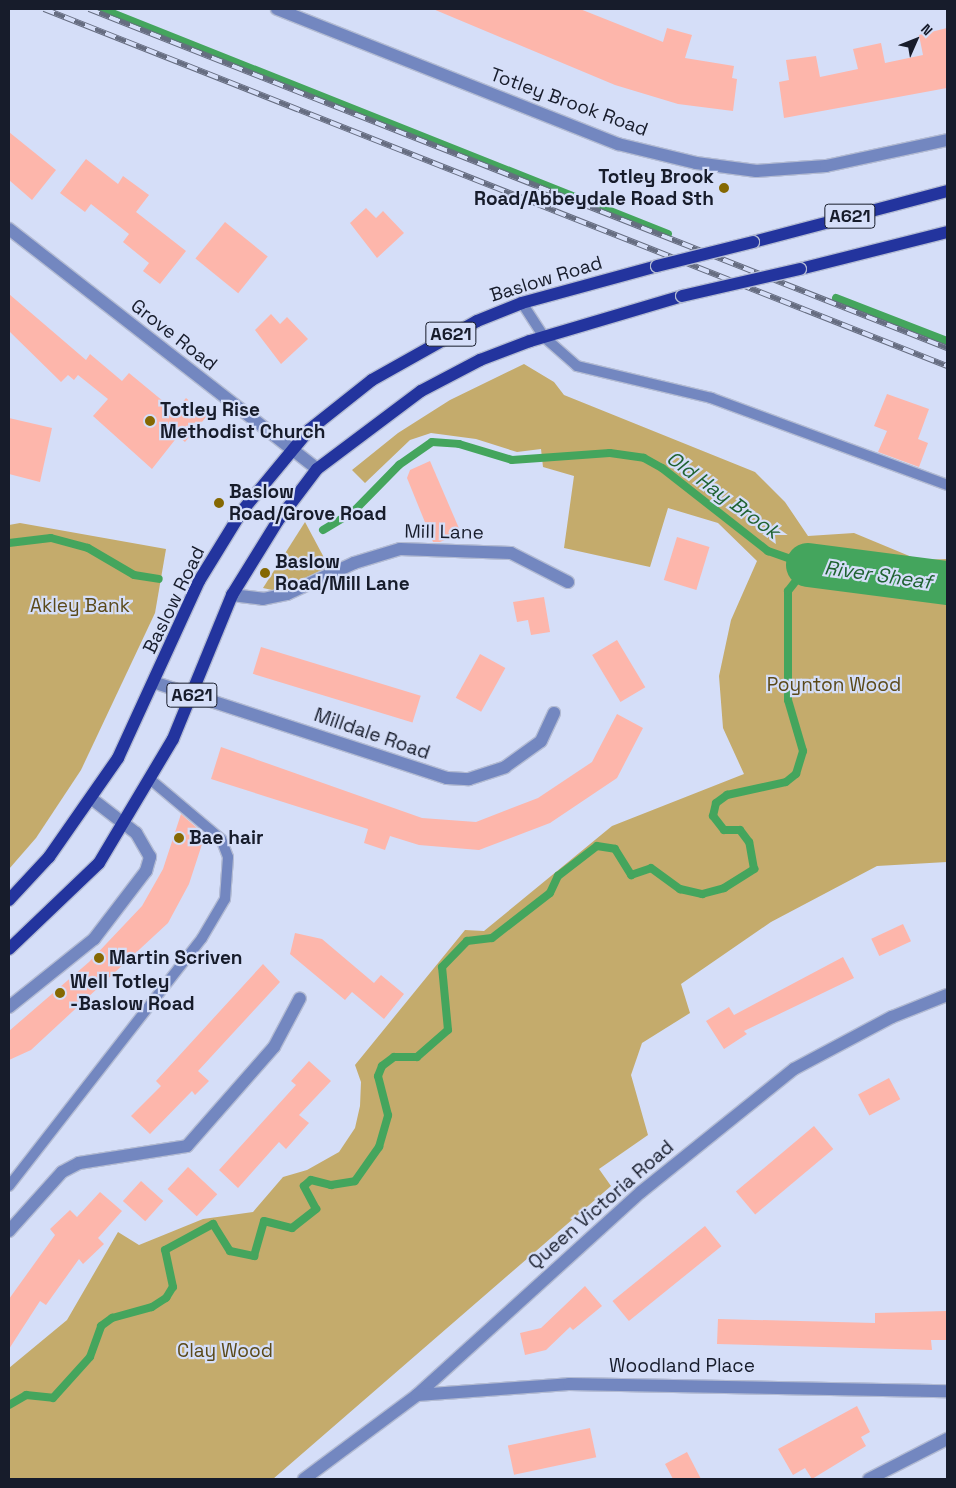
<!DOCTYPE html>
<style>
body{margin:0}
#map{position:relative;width:956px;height:1488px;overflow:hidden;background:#d5def8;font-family:"Space Grotesk",sans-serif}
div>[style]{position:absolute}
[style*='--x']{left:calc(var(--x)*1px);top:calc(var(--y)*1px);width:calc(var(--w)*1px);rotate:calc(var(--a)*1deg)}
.green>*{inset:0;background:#c4ab6c}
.stream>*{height:8px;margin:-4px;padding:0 4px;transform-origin:4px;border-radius:4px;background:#44a55d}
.river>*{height:44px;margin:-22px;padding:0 22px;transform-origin:22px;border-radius:22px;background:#44a55d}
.building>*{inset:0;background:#fdb6ab;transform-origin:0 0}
.roads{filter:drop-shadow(1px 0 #b3bbd3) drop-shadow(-1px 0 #b3bbd3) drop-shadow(0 1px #b3bbd3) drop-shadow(0 -1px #b3bbd3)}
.service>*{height:10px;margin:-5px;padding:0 5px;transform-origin:5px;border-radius:5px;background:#7387c0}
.minor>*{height:12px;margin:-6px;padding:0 6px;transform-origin:6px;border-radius:6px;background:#7387c0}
.tertiary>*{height:12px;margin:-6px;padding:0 6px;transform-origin:6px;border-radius:6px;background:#7387c0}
.primary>*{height:12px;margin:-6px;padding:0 6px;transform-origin:6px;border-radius:6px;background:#23349e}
.rail>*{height:5.5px;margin-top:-2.75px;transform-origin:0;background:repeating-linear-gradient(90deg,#d5def8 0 11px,#666d81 0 22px);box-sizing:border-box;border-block:1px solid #666d81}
.bridges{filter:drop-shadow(1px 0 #b3bbd3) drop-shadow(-1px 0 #b3bbd3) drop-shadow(0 1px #b3bbd3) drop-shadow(0 -1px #b3bbd3)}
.primary-bridge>*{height:12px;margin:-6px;padding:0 6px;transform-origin:6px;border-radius:6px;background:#23349e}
.dots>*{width:14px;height:14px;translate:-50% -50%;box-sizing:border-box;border:2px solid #d5def8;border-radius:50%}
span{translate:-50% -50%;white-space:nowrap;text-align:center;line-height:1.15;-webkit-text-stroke:4.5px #d5def8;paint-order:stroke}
.shield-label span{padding:1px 4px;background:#d5def8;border:1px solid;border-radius:4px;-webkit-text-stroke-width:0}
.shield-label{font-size:18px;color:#171c2b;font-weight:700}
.street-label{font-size:19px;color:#171c2b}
.poi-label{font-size:19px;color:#171c2b;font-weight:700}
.right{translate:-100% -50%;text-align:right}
.left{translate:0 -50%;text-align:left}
.park-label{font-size:19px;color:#5a491a}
.water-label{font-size:20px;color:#1f6231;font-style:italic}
.frame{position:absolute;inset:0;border:10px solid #171c2b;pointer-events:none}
.north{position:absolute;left:891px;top:15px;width:50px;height:50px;-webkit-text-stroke:4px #d5def8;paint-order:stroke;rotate:46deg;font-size:14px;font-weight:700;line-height:20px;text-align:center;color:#171c2b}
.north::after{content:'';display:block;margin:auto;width:18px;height:22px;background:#171c2b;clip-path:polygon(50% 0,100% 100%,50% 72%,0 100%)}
</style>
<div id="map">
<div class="green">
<i style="clip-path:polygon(524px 364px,554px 382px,564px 395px,755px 472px,785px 502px,808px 536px,854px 533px,919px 560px,947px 559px,947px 862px,877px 866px,771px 922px,681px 984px,690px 1013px,642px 1043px,631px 1075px,648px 1135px,599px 1169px,611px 1186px,273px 1479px,9px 1479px,9px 1368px,67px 1320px,118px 1232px,139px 1245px,203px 1219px,253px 1212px,283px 1177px,307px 1170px,339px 1152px,355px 1128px,360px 1106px,361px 1082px,355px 1065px,465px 930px,484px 931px,612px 826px,744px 774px,723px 728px,719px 676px,731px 620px,757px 561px,718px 523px,668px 508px,650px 567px,564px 548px,574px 476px,543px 467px,541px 449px,517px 452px,476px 439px,431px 433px,410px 440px,365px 483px,352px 470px,398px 433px,450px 400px)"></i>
<i style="clip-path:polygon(305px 522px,329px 567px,277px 591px,263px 588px)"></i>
<i style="clip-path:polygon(20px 523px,166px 549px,155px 613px,81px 770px,36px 838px,9px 869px,9px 525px)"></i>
</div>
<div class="stream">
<i style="--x:102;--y:9;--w:609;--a:21.68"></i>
<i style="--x:836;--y:298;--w:119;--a:21.2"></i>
<i style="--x:323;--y:530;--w:35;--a:-31"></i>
<i style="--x:353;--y:512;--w:66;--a:-45.6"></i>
<i style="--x:399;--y:465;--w:40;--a:-34.9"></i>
<i style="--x:432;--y:442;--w:27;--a:4"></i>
<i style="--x:459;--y:444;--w:55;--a:16.8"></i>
<i style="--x:512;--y:460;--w:98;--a:-4.1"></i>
<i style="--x:610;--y:453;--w:34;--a:8"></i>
<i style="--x:644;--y:458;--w:21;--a:29"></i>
<i style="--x:662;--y:468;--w:135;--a:38.1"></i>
<i style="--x:768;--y:551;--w:42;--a:19.3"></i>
<i style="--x:9;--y:543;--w:42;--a:-6.8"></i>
<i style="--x:51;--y:538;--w:38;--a:15"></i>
<i style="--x:88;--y:548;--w:53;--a:30.4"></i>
<i style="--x:134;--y:575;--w:25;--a:9"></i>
<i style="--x:9;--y:1405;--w:20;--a:-30"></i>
<i style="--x:26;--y:1395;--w:27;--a:6"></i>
<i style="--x:53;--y:1398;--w:55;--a:-47.9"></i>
<i style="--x:90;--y:1357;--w:33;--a:-70"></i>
<i style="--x:101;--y:1326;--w:14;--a:-36"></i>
<i style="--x:112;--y:1318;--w:41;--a:-15.4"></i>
<i style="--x:152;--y:1307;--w:17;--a:-33"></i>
<i style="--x:166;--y:1298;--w:13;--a:-58"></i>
<i style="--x:173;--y:1287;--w:38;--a:-102"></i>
<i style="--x:165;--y:1250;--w:55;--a:-28.4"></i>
<i style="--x:213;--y:1224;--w:32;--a:58"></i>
<i style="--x:230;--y:1251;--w:25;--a:12"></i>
<i style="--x:254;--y:1256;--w:36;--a:-74"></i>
<i style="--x:264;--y:1221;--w:29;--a:14"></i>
<i style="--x:292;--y:1228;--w:31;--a:-38"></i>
<i style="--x:316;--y:1209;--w:26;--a:-118"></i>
<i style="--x:304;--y:1186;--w:9;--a:-41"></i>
<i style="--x:311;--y:1180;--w:21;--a:14"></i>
<i style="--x:331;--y:1185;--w:24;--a:-9"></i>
<i style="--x:355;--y:1181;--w:42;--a:-54.8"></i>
<i style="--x:379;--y:1147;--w:33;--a:-74"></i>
<i style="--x:388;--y:1115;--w:40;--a:-104.4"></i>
<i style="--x:378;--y:1076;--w:11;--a:-68"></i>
<i style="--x:382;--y:1066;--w:15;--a:-37"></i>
<i style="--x:394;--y:1057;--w:23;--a:0"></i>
<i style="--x:417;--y:1057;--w:41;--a:-41.1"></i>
<i style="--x:448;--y:1030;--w:63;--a:-95.4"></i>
<i style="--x:442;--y:967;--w:36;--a:-46"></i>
<i style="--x:467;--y:941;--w:25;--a:-7"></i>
<i style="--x:492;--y:938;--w:73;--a:-37.8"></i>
<i style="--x:550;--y:893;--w:19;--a:-65"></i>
<i style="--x:558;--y:876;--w:49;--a:-37.6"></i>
<i style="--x:597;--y:846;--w:18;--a:9"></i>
<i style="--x:615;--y:849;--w:31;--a:58"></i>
<i style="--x:631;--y:875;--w:21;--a:-19"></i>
<i style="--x:651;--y:868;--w:36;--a:36"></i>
<i style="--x:680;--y:889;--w:23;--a:13"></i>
<i style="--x:702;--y:894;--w:23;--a:-15"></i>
<i style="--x:724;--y:888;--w:36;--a:-32"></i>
<i style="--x:754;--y:869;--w:27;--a:-100"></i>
<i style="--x:749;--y:842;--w:15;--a:-127"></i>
<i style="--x:740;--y:830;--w:16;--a:180"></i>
<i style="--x:724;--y:830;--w:18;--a:-128"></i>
<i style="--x:713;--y:816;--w:13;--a:-77"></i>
<i style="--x:716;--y:803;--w:14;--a:-36"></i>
<i style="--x:727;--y:795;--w:60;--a:-12.4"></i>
<i style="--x:786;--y:782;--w:13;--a:-39"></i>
<i style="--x:796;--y:774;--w:24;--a:-73"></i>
<i style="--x:803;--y:751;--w:53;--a:-106.4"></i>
<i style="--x:788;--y:700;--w:109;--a:-90"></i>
<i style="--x:788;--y:591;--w:33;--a:-52"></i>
</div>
<div class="river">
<i style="--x:808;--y:565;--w:140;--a:7.4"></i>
</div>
<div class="building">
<i style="clip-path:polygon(433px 9px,580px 9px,663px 42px,667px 28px,692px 35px,685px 58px,734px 66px,732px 78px,737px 79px,733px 111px,678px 104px,615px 85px)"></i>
<i style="clip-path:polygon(947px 28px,947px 88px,784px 118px,779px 82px,789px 80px,786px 60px,816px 56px,820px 77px,858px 69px,853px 49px,881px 43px,885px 63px,923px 55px,919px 35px)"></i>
<i style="clip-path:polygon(9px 132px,56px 170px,32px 200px,9px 180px)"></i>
<i style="clip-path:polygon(86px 159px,118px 184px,123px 176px,149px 195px,136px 212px,186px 251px,160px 284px,143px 271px,149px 263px,123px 242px,129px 234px,91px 204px,85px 212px,60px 193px)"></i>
<i style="clip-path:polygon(366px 208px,376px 218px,383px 211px,404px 233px,377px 258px,350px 223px)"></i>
<i style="left:225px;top:222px;width:55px;height:47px;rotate:39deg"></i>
<i style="clip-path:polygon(9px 294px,86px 360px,90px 354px,122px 381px,129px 373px,175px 411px,186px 398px,207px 416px,185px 442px,178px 436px,152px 469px,93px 416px,108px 399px,78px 375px,74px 380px,68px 375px,61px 382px,9px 331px)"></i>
<i style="clip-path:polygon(271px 314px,280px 324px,287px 317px,308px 339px,281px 364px,255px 330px)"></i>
<i style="clip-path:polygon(887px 394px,929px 409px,918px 439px,928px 443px,919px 467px,878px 452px,887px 431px,874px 426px)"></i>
<i style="clip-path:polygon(9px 418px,52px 428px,40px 482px,9px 474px)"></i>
<i style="clip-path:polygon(430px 461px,461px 533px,440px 542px,433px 542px,407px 478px,410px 470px)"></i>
<i style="left:677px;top:537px;width:34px;height:45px;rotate:17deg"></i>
<i style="clip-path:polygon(544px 597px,550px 632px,531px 635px,528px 620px,517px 622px,513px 602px)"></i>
<i style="left:617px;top:640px;width:55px;height:29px;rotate:59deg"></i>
<i style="left:261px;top:647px;width:167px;height:28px;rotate:17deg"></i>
<i style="left:480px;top:654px;width:29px;height:50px;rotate:29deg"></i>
<i style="clip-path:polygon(617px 714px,643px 728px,617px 778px,550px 823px,479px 850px,419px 845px,390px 836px,385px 850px,364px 843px,368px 829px,211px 779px,221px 747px,422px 818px,476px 822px,538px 798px,592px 762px)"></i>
<i style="clip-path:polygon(181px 814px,205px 835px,189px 884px,168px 923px,31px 1050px,9px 1060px,9px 1031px,89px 962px,142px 906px,163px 869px)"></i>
<i style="left:903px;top:924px;width:19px;height:35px;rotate:65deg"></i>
<i style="clip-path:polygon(295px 933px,322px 939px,374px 983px,381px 975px,404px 994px,384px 1019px,352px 992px,345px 1000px,290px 954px)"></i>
<i style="clip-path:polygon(843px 957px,854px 978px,744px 1031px,747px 1034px,724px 1049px,706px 1021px,729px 1007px,734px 1015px)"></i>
<i style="clip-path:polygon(263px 964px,280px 982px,198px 1071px,209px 1081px,195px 1095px,192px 1091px,150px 1134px,131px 1116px,161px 1086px,156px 1081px)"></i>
<i style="clip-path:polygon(309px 1061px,331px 1081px,299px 1115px,309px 1123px,286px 1149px,279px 1142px,238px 1188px,219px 1170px,296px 1085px,291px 1081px)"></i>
<i style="left:889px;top:1078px;width:24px;height:35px;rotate:62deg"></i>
<i style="left:814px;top:1126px;width:30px;height:102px;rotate:50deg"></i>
<i style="left:188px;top:1167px;width:40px;height:30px;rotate:43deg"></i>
<i style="left:141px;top:1181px;width:30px;height:27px;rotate:42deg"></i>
<i style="clip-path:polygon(100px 1192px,122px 1211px,98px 1238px,104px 1244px,83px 1264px,79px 1259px,46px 1305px,40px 1301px,9px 1349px,9px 1299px,55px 1235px,50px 1229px,70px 1210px,77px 1217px)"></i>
<i style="left:705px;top:1226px;width:26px;height:119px;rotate:51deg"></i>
<i style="clip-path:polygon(585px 1286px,602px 1306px,573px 1330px,570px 1327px,546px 1350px,525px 1355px,520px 1333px,541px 1328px)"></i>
<i style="clip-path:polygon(946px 1311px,947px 1340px,931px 1340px,932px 1350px,717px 1344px,718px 1319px,875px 1323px,875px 1313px)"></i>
<i style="clip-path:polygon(857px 1406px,870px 1432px,861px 1437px,866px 1446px,812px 1479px,805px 1468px,793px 1475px,778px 1449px)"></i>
<i style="left:590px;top:1428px;width:30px;height:84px;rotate:78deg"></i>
<i style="clip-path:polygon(687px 1452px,701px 1479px,673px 1479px,665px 1464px)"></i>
</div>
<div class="roads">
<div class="service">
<i style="--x:522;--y:303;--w:40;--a:57.1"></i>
<i style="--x:544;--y:337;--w:44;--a:41.3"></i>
<i style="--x:577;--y:366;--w:138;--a:13.4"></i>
<i style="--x:711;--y:398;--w:252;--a:20.2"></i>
<i style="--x:9;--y:1186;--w:314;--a:-52.1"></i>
<i style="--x:202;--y:938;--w:45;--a:-59.5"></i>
<i style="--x:225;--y:899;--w:42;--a:-85.9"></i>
<i style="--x:228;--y:857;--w:19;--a:-111"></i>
<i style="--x:221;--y:839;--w:92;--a:-139.9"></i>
</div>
<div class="minor">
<i style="--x:277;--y:9;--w:367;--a:21.6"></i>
<i style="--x:618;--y:144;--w:80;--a:13.7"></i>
<i style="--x:696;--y:163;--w:61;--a:7.6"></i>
<i style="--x:756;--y:171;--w:70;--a:-4.1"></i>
<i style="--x:826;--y:166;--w:124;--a:-12.1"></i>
<i style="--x:9;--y:229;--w:390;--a:37.9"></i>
<i style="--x:232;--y:595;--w:31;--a:7"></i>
<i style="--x:263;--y:599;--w:25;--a:-12"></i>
<i style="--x:287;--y:594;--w:74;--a:-24.8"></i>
<i style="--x:354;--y:563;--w:48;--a:-16.9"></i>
<i style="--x:400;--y:549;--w:111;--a:2.1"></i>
<i style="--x:511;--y:553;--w:64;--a:27"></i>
<i style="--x:156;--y:683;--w:306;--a:18.1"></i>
<i style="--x:447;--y:778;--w:22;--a:3"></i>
<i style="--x:469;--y:779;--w:38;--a:-18"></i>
<i style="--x:505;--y:767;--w:44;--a:-35.8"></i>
<i style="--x:541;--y:741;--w:31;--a:-65"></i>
<i style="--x:9;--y:1007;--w:109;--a:-38.7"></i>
<i style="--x:94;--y:939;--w:86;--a:-52.6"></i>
<i style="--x:146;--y:871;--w:15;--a:-74"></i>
<i style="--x:150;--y:857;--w:28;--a:-120"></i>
<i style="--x:136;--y:833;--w:56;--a:-142.3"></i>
<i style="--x:9;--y:1231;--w:79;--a:-48.1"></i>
<i style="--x:62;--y:1172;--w:19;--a:-28"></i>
<i style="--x:79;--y:1163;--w:109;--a:-8.9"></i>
<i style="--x:187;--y:1146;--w:132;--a:-48.7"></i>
<i style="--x:274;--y:1047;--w:55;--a:-62"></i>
<i style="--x:417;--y:1395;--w:302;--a:-42.2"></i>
<i style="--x:641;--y:1192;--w:196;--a:-38.8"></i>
<i style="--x:794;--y:1069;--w:111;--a:-28"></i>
<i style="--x:892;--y:1017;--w:59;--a:-21.8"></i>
<i style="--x:869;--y:1479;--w:88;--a:-27.1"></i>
</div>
<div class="tertiary">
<i style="--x:304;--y:1479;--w:141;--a:-36.6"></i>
<i style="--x:417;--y:1395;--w:152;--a:-4.1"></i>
<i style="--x:569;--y:1384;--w:378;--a:1.1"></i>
</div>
<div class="primary">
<i style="--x:753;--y:242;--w:201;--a:-14.7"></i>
<i style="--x:800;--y:269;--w:152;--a:-14.1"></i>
<i style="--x:9;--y:900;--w:59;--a:-47.1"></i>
<i style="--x:49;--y:857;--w:121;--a:-55.1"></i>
<i style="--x:118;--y:758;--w:195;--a:-65.4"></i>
<i style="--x:199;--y:581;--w:82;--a:-58.4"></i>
<i style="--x:242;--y:511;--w:105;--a:-50.4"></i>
<i style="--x:309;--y:430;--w:80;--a:-38.4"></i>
<i style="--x:372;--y:380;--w:120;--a:-29.3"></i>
<i style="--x:477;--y:321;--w:48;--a:-21.8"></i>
<i style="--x:522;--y:303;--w:140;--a:-15.3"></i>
<i style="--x:9;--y:949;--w:124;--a:-43.7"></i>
<i style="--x:99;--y:863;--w:144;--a:-59.2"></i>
<i style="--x:173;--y:739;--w:156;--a:-67.7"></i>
<i style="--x:232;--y:595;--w:86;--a:-58.3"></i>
<i style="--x:277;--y:522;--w:66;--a:-53"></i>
<i style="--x:317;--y:469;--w:130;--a:-36.9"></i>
<i style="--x:421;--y:391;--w:67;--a:-27.7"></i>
<i style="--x:480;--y:360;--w:53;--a:-20.8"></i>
<i style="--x:530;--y:341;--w:159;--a:-16.5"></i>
</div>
</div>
<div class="rail">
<i style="--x:44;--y:9;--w:971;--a:21.57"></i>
<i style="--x:89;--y:9;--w:923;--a:21.56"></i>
</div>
<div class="bridges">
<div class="primary-bridge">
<i style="--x:657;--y:266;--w:99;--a:-14"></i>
<i style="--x:682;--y:296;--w:121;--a:-12.9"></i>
</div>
</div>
<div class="dots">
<i style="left:724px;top:188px;background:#856802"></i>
<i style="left:150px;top:421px;background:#856802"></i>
<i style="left:219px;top:503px;background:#856802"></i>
<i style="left:265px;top:573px;background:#856802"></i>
<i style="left:179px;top:838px;background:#856802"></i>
<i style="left:99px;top:958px;background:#856802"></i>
<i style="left:60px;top:993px;background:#856802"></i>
</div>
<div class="shield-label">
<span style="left:850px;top:216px">A621</span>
<span style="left:451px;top:334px">A621</span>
<span style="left:192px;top:695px">A621</span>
</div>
<div class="street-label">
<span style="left:569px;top:102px;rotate:20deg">Totley Brook Road</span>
<span style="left:546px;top:279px;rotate:-17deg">Baslow Road</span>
<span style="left:174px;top:335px;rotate:38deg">Grove Road</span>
<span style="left:444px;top:532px;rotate:1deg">Mill Lane</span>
<span style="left:174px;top:600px;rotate:-64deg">Baslow Road</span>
<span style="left:372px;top:734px;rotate:19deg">Milldale Road</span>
<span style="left:601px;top:1205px;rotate:-41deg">Queen Victoria Road</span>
<span style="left:682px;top:1366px">Woodland Place</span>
</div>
<div class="poi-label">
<span class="right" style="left:714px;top:188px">Totley Brook<br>Road/Abbeydale Road Sth</span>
<span class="left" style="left:160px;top:421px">Totley Rise<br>Methodist Church</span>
<span class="left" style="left:229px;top:503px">Baslow<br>Road/Grove Road</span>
<span class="left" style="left:275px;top:573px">Baslow<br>Road/Mill Lane</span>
<span class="left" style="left:189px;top:838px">Bae hair</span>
<span class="left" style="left:109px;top:958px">Martin Scriven</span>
<span class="left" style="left:70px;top:993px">Well Totley<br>-Baslow Road</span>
</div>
<div class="park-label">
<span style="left:80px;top:606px">Akley Bank</span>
<span style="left:834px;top:685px">Poynton Wood</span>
<span style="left:225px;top:1351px">Clay Wood</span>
</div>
<div class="water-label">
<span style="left:723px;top:495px;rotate:36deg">Old Hay Brook</span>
<span style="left:878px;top:575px;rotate:8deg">River Sheaf</span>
</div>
<div class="frame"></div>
<div class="north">N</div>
</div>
